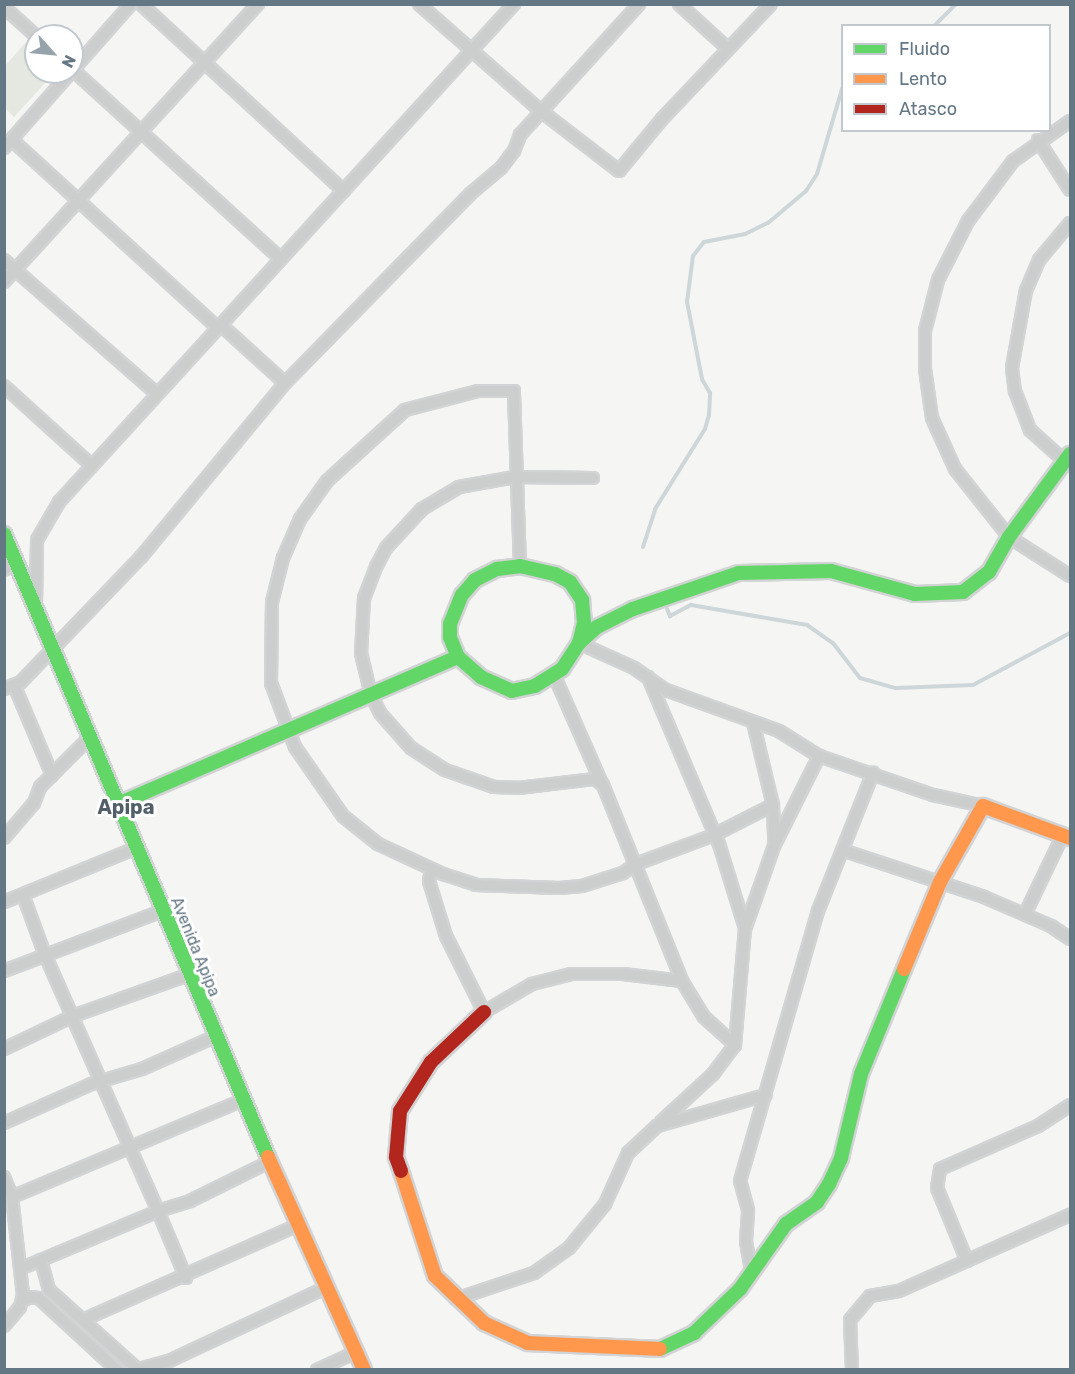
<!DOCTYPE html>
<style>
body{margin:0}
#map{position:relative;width:1075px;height:1374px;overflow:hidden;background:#f5f5f3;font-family:Rubik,sans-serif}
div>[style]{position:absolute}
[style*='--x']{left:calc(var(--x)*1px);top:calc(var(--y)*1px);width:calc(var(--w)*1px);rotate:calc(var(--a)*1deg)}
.green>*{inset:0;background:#e4e8e1}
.stream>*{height:4px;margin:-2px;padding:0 2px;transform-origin:2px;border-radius:2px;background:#cdd6d8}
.roads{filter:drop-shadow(2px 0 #d2d3d4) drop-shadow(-2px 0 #d2d3d4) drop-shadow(0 2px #d2d3d4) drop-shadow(0 -2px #d2d3d4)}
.street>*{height:10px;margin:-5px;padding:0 5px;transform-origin:5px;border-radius:5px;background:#cccece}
.fast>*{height:14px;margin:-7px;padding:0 7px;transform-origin:7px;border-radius:7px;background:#63d668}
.slow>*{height:14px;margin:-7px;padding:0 7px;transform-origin:7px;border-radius:7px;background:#ff974d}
.jam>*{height:14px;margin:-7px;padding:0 7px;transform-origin:7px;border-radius:7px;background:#b3261e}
span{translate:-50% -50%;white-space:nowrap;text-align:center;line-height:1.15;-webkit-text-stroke:6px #fff;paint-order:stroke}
.street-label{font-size:16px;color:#647784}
.quarter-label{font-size:20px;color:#525f69;font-weight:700}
.frame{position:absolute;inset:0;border:6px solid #647784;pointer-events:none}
.legend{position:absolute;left:841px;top:24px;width:210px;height:108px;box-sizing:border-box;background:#fff;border:2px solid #c1c9ce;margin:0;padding:8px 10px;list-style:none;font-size:18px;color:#647784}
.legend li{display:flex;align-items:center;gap:12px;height:30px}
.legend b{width:30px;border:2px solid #c1c9ce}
.north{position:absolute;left:24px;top:24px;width:60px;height:60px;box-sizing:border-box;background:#fff;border:2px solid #c1c9ce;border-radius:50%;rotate:117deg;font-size:16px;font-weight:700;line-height:24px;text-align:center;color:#647784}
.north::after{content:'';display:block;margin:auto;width:21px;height:27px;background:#97a3ab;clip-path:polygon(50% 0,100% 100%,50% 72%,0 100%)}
</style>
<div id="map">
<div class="green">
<i style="clip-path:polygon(26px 42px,36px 51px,36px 72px,55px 72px,14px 117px,5px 108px,5px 66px)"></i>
</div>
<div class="stream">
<i style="--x:934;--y:26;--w:31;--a:-45"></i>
<i style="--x:643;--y:547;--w:40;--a:-72"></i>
<i style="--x:655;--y:509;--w:94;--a:-58"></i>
<i style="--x:705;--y:429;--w:15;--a:-74"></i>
<i style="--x:709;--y:415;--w:22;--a:-87"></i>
<i style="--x:710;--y:393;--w:16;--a:-120"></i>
<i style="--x:702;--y:379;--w:78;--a:-101"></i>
<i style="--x:687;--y:302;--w:46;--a:-82.6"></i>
<i style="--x:693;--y:256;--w:18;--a:-52"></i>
<i style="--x:704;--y:242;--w:42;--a:-11"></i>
<i style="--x:745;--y:234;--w:25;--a:-26"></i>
<i style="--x:768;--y:223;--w:50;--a:-40.1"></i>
<i style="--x:806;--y:191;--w:20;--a:-57"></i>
<i style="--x:817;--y:174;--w:89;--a:-73.6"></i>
<i style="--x:667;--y:609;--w:8;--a:67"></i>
<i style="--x:670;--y:616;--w:24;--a:-28"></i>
<i style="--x:691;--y:605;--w:118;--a:9.8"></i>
<i style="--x:807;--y:625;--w:32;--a:35"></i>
<i style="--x:833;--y:643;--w:44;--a:52.4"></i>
<i style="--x:860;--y:678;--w:37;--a:16"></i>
<i style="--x:896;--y:688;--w:77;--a:-2.2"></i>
<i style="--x:973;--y:685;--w:110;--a:-28.2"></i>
</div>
<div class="roads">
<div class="street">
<i style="--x:141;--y:4;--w:276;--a:42.7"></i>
<i style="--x:419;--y:4;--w:162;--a:41.3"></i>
<i style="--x:541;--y:111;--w:98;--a:37.6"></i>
<i style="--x:619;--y:171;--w:67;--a:-50.4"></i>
<i style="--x:662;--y:119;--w:158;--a:-46.5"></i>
<i style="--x:679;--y:4;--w:65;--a:42.5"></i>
<i style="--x:4;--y:7;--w:43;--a:42.2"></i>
<i style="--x:72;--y:69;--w:282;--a:42.3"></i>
<i style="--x:1070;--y:121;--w:70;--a:144.9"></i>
<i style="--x:1013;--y:161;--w:75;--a:126.9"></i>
<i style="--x:968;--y:221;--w:66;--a:117"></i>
<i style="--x:938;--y:280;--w:53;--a:104.3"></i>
<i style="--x:925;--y:331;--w:38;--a:90"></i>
<i style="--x:925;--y:369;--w:49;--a:81.9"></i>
<i style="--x:932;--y:418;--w:56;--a:65.7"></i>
<i style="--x:955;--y:469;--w:87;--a:51.5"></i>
<i style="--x:1009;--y:537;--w:72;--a:32.6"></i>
<i style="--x:12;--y:140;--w:279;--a:42.4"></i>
<i style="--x:1038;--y:140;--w:59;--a:57.4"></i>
<i style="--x:4;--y:148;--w:192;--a:-48.6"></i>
<i style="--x:1070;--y:223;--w:48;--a:130"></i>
<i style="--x:1039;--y:260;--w:33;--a:113"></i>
<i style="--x:1026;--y:290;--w:79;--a:100.2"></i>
<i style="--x:1012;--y:368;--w:23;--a:83"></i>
<i style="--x:1015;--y:391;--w:42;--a:69"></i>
<i style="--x:1030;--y:430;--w:54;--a:42"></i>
<i style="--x:4;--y:260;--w:203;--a:41.2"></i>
<i style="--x:4;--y:282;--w:377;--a:-47.6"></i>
<i style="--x:221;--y:325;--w:86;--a:42.2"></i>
<i style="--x:4;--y:386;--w:118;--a:42.2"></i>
<i style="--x:593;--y:478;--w:78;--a:-179.3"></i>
<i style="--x:515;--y:477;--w:57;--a:169.9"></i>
<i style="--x:459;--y:487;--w:43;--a:149.3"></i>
<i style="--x:422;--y:509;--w:53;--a:132.7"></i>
<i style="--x:386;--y:548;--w:21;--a:118"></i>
<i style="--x:376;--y:567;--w:33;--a:111"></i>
<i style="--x:364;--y:598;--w:55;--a:93.1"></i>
<i style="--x:361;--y:653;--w:43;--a:76.6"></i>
<i style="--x:371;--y:695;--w:20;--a:63"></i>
<i style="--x:380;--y:713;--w:47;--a:48.5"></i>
<i style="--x:411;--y:748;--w:40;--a:32.9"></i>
<i style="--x:445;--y:770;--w:52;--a:19.1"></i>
<i style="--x:494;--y:787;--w:24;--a:2"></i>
<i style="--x:518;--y:788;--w:78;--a:-6.7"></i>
<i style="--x:595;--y:779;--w:10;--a:37"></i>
<i style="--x:603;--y:785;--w:211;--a:68"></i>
<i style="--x:520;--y:566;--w:175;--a:-92"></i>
<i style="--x:514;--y:391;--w:36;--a:180"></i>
<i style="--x:478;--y:391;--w:75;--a:165.4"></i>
<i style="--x:405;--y:410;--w:105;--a:137.7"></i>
<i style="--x:327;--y:481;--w:47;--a:125.4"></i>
<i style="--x:300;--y:519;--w:43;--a:113.6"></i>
<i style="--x:283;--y:558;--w:45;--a:104"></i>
<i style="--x:272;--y:602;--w:81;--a:90.7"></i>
<i style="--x:271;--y:683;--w:68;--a:69.4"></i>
<i style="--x:295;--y:747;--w:84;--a:55.2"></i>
<i style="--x:343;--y:816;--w:45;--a:38.7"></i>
<i style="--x:378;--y:844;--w:72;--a:24.8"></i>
<i style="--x:443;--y:874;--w:35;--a:18"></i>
<i style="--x:476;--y:885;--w:83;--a:2.1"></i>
<i style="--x:559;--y:888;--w:23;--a:-5"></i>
<i style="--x:582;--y:886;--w:43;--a:-17.6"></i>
<i style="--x:623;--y:873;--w:16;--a:-35"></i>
<i style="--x:636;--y:864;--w:83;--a:-20.4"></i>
<i style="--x:714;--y:835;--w:66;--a:-27"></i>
<i style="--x:4;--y:570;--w:14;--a:-45"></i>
<i style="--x:36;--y:604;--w:64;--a:-89.1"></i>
<i style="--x:37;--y:540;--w:44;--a:-59.9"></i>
<i style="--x:59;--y:502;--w:675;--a:-47.58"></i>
<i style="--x:579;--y:643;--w:60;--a:24.4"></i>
<i style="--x:634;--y:668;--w:39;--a:35"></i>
<i style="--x:666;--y:690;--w:120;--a:19.9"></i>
<i style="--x:779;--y:731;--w:47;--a:32"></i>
<i style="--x:819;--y:756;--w:120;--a:18.9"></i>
<i style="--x:933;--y:795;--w:51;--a:12.4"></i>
<i style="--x:554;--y:675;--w:119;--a:66.2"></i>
<i style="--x:648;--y:677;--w:181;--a:67"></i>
<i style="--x:719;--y:844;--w:88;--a:72.8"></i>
<i style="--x:14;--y:685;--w:98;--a:67.1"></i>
<i style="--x:4;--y:689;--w:18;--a:-22"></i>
<i style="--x:21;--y:682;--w:173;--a:-46.2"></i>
<i style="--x:141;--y:557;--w:226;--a:-50.4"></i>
<i style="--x:285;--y:383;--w:264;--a:-45.6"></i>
<i style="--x:470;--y:194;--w:40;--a:-40"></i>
<i style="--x:501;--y:168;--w:21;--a:-53"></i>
<i style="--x:514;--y:151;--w:17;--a:-69"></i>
<i style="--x:520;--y:135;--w:177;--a:-47.7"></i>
<i style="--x:753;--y:722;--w:85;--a:76.5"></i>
<i style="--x:773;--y:805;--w:37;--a:88"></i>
<i style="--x:4;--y:838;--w:46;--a:-49.4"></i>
<i style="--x:34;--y:803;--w:17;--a:-69"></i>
<i style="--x:40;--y:787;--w:69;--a:-45"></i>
<i style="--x:842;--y:850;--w:150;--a:18.3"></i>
<i style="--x:984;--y:897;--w:73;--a:23.4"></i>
<i style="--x:1051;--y:926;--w:23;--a:34"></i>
<i style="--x:431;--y:870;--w:11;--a:100"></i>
<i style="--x:429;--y:881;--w:58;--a:72.8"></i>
<i style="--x:446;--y:936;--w:85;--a:63.4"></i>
<i style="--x:484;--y:1012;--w:56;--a:-30.3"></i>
<i style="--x:532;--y:984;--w:40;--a:-14.4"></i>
<i style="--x:571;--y:974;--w:52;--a:0"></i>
<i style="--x:623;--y:974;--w:59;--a:6.8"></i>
<i style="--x:682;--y:981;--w:42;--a:58.6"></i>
<i style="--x:704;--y:1017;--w:42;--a:42.1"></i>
<i style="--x:735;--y:1045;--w:116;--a:-85.1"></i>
<i style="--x:745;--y:929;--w:88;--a:-70.7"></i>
<i style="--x:774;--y:846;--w:101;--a:-63.4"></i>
<i style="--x:4;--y:902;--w:143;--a:-22.2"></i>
<i style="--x:1025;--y:914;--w:88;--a:-64.3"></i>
<i style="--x:4;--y:971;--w:169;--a:-20.8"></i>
<i style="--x:4;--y:1049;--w:76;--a:-25.6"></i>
<i style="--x:73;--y:1016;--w:122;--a:-19.6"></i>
<i style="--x:661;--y:1122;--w:71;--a:-42.7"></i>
<i style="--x:713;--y:1074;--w:36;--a:-53"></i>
<i style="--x:4;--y:1123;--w:95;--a:-24.1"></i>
<i style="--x:91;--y:1084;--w:53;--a:-16.4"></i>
<i style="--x:142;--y:1069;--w:79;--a:-24"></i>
<i style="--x:4;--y:1177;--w:22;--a:68"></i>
<i style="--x:12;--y:1197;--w:99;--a:83.6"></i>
<i style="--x:23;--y:1295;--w:12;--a:104"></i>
<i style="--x:20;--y:1307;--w:25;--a:130"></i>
<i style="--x:12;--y:1197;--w:251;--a:-22.8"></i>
<i style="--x:41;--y:1260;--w:31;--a:75"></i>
<i style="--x:49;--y:1290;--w:118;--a:41.9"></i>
<i style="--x:967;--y:1261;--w:79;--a:-112.3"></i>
<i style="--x:937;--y:1188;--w:19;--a:-81"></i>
<i style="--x:940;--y:1169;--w:107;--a:-23.7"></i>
<i style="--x:1038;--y:1126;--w:38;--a:-33"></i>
<i style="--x:22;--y:1268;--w:147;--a:-22.7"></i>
<i style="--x:158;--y:1211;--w:280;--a:-113.8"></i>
<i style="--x:45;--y:955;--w:64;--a:-110.1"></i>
<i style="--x:751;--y:1270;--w:29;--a:-100"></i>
<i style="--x:746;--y:1241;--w:31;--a:-86"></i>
<i style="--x:748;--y:1210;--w:30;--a:-105"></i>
<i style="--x:740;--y:1181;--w:281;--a:-73.9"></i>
<i style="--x:818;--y:911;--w:149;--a:-68.3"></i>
<i style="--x:186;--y:1278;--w:73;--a:-112.7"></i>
<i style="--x:158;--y:1211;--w:34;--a:-17"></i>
<i style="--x:190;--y:1201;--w:90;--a:-26.3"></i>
<i style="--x:456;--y:1299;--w:82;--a:-18.4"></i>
<i style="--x:534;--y:1273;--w:43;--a:-35.5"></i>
<i style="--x:569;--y:1248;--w:57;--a:-50.7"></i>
<i style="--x:605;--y:1204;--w:56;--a:-65.7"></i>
<i style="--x:628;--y:1153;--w:40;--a:-43"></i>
<i style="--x:657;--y:1126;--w:113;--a:-15.9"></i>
<i style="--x:22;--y:1301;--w:9;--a:-27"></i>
<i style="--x:30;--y:1297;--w:9;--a:6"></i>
<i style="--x:39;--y:1298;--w:106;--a:42.7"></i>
<i style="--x:85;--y:1319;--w:235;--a:-23.8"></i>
<i style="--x:135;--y:1370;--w:35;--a:-15"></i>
<i style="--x:169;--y:1361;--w:174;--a:-25.1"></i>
<i style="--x:317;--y:1370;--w:43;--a:-24.8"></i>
<i style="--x:852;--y:1370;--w:50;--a:-92.3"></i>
<i style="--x:850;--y:1320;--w:31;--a:-50"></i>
<i style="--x:870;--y:1296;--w:29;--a:-10"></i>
<i style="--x:899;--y:1291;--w:187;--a:-24"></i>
</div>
<div class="fast">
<i style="--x:4;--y:534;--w:677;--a:67.03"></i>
<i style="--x:520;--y:566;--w:36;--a:13"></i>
<i style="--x:555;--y:574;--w:17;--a:28"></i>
<i style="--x:570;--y:582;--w:22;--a:56"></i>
<i style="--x:582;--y:600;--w:23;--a:85"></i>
<i style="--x:584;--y:623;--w:21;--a:104"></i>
<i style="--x:579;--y:643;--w:31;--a:123"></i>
<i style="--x:562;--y:669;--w:32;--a:148"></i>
<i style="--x:535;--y:686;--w:24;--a:168"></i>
<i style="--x:512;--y:691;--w:34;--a:-156"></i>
<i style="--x:481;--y:677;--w:30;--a:-139"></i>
<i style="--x:458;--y:657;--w:22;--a:-112"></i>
<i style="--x:450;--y:637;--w:13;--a:-90"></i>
<i style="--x:450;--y:624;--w:31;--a:-68"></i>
<i style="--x:462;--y:595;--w:20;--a:-49"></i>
<i style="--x:475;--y:580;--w:25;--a:-27"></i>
<i style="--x:497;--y:569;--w:23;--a:-7"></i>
<i style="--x:579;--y:643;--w:24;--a:-42"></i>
<i style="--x:597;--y:627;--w:40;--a:-26.6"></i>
<i style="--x:633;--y:609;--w:112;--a:-18.8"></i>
<i style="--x:739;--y:573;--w:92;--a:-1.2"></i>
<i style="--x:831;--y:571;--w:87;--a:15.3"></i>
<i style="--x:915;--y:594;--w:48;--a:-2.4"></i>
<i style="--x:963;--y:592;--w:33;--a:-38"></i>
<i style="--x:989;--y:572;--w:40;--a:-60.3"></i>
<i style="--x:1009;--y:537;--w:103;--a:-53.7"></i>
<i style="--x:118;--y:804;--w:370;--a:-23.4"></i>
<i style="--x:660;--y:1349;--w:38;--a:-25"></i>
<i style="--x:694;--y:1333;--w:64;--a:-43.7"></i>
<i style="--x:740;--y:1289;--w:80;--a:-54.7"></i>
<i style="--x:786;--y:1224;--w:38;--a:-35"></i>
<i style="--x:817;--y:1202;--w:22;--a:-56"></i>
<i style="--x:829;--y:1184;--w:29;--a:-65"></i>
<i style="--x:841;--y:1158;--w:86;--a:-76.6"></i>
<i style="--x:861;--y:1074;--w:113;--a:-67.7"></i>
</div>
<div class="slow">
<i style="--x:904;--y:969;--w:94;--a:-67.5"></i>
<i style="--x:940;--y:882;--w:87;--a:-60.5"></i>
<i style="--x:983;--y:806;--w:93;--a:20.2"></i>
<i style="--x:268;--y:1157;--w:234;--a:65.7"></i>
<i style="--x:401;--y:1171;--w:110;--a:72.1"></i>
<i style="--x:435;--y:1276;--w:68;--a:43.8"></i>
<i style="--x:484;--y:1323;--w:48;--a:24.4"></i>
<i style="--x:528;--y:1343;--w:132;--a:2.6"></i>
</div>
<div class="jam">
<i style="--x:401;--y:1171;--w:15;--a:-110"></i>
<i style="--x:396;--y:1157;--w:46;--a:-85"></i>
<i style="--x:400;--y:1111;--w:58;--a:-57.7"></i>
<i style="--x:431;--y:1062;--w:73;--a:-43.3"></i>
</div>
</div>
<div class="street-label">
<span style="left:195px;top:947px;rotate:68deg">Avenida Apipa</span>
</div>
<div class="quarter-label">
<span style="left:126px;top:807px">Apipa</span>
</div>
<div class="frame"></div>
<ul class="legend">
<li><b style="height:8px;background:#63d668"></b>Fluido</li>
<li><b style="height:8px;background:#ff974d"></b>Lento</li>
<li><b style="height:8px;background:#b3261e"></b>Atasco</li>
</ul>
<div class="north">N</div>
</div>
